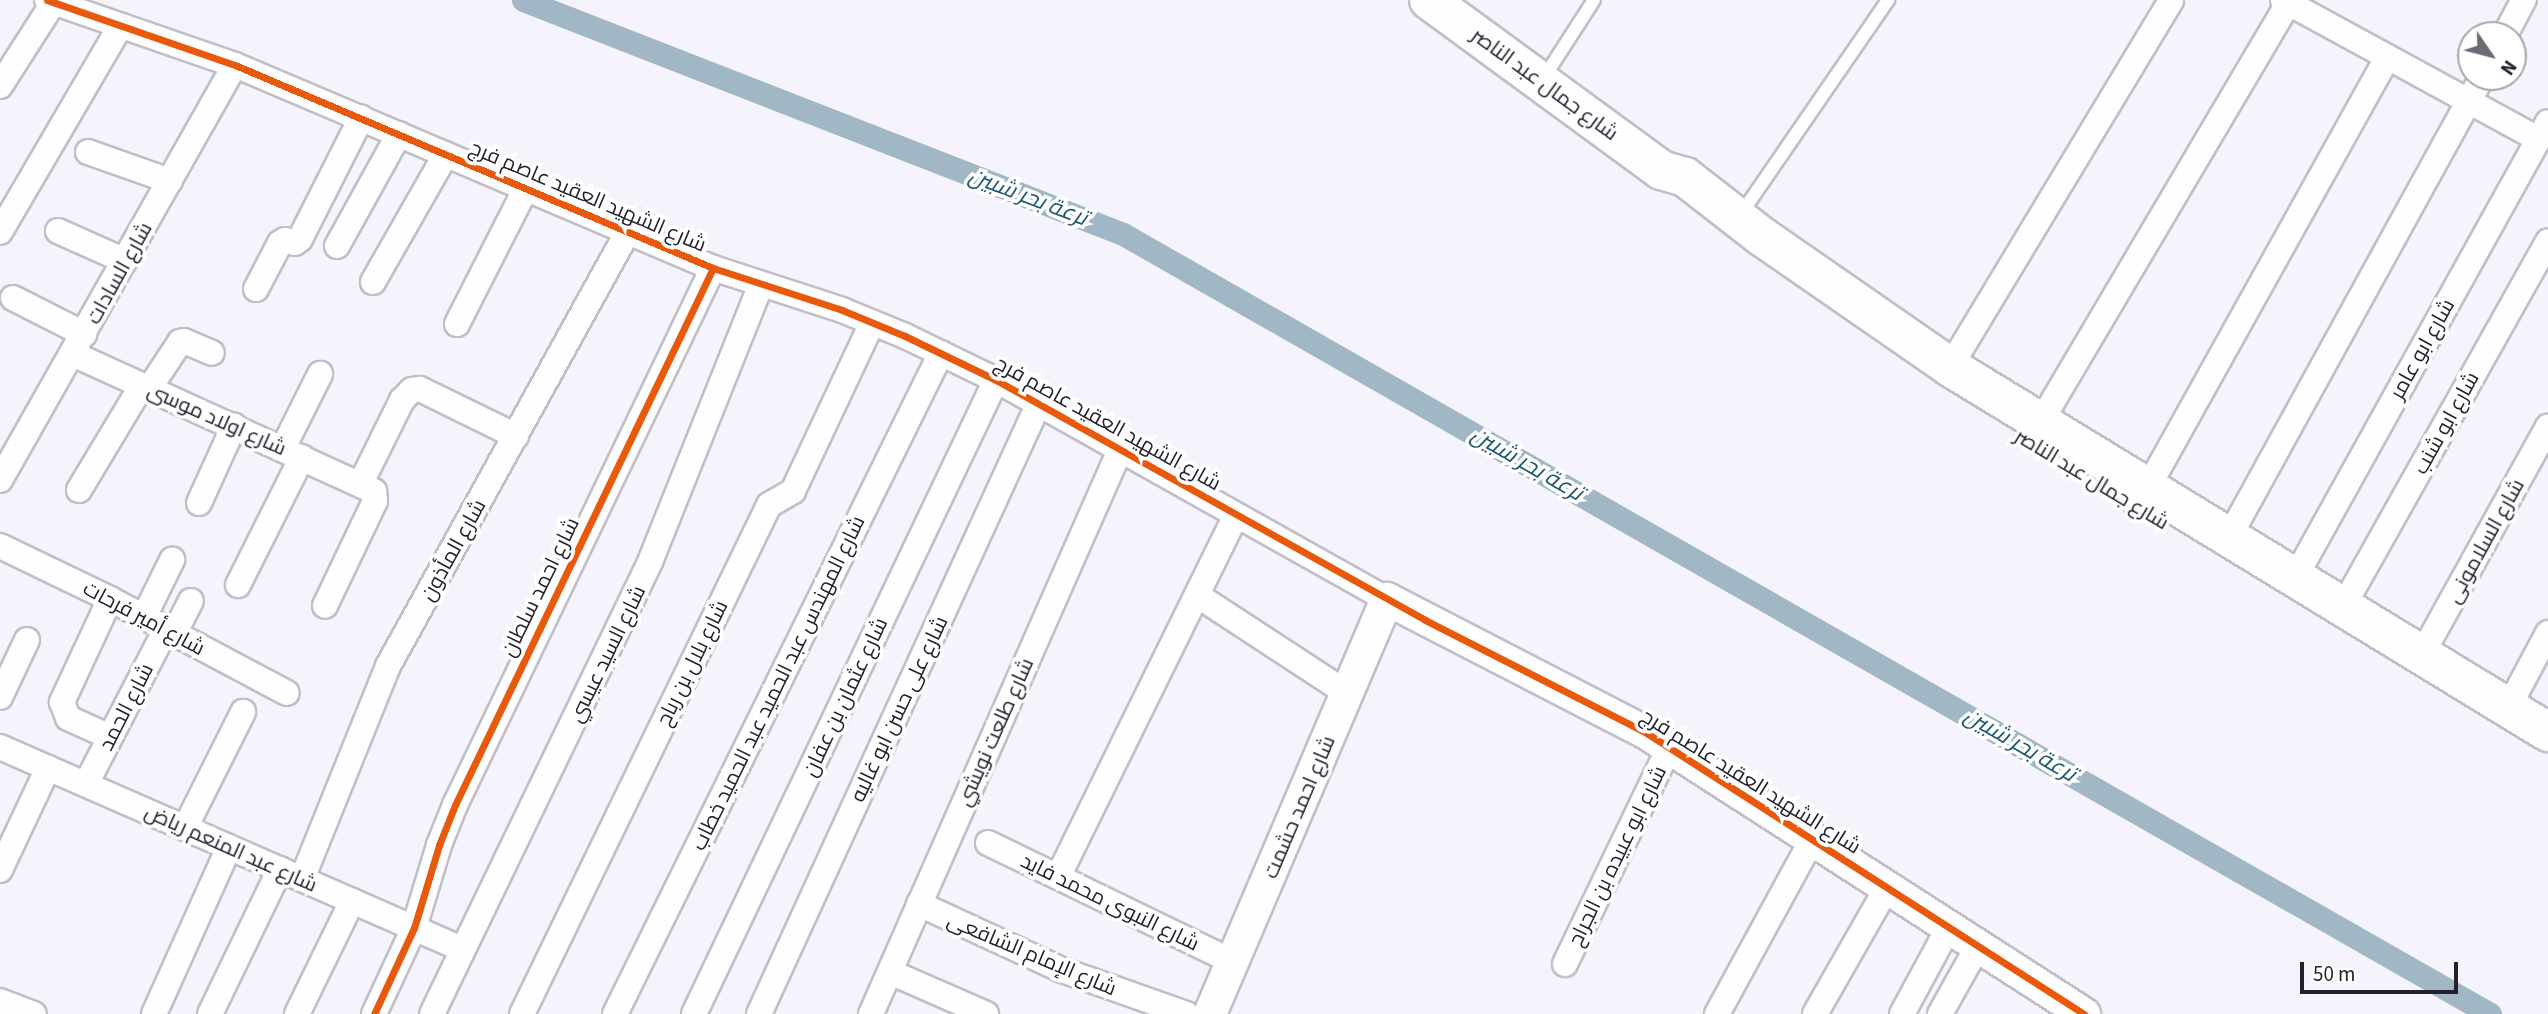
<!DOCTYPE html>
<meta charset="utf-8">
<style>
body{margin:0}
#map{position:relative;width:2548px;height:1014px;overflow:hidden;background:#f5f4fc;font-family:"Source Sans 3",Cairo,sans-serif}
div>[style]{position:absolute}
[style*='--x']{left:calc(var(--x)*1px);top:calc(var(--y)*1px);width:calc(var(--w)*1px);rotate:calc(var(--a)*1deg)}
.canal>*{height:23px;margin:-11.5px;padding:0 11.5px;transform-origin:11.5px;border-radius:11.5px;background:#a2b7c5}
.roads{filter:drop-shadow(2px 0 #c0bfc9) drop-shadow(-2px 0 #c0bfc9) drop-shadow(0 2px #c0bfc9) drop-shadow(0 -2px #c0bfc9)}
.service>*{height:12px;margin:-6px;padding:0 6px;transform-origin:6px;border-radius:6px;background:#fefdff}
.minor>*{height:24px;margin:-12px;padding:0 12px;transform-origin:12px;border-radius:12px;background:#fefdff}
.tertiary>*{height:32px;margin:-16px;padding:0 16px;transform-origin:16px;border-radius:16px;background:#fefdff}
.primary>*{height:38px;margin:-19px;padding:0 19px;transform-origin:19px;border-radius:19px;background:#fefdff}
.cycleway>*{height:7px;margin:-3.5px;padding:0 3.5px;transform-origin:3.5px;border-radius:3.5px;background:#e8590c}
span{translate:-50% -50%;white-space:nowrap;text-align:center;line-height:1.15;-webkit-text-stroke:7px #fff;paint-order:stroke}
.street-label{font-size:21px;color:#23212d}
.water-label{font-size:23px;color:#1e5871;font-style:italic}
.north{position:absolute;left:2457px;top:21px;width:70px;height:70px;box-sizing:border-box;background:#fff;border:2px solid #a7a6ab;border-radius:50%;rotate:125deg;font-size:19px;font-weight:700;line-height:28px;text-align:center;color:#23212d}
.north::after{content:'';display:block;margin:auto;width:24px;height:32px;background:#6c6b75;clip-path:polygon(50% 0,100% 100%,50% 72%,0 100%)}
.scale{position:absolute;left:2300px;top:962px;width:158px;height:32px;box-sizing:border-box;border:4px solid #23212d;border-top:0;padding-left:9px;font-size:21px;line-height:24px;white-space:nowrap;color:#23212d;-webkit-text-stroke:5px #fff;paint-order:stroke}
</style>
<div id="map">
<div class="canal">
<i style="--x:523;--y:0;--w:644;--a:21.31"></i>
<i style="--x:1123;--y:234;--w:1574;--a:29.71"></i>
</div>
<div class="roads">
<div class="service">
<i style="--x:1543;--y:79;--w:94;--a:-57.2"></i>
<i style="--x:1741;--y:214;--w:260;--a:-55.5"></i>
</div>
<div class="minor">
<i style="--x:47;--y:0;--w:199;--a:19.1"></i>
<i style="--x:235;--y:65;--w:519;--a:23.01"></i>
<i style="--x:713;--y:268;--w:136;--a:18"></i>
<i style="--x:842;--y:310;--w:68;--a:22.4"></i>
<i style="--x:905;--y:336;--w:101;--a:25.8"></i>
<i style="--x:996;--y:380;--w:448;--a:29.3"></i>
<i style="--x:2283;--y:0;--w:290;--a:28.6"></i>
<i style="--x:2505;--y:35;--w:40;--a:-62"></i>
<i style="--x:0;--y:86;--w:98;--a:-57.4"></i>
<i style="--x:88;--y:152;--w:87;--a:19.5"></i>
<i style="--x:58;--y:231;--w:73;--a:24.1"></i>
<i style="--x:0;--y:232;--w:238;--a:-59.7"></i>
<i style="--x:337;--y:246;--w:128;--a:-61"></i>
<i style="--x:373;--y:282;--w:147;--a:-60.3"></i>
<i style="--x:256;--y:289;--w:52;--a:-62.4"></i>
<i style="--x:280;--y:243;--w:6;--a:-31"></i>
<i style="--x:285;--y:240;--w:10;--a:17"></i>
<i style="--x:295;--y:243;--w:6;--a:-39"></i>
<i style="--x:300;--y:239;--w:136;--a:-63.2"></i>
<i style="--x:13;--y:298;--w:80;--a:26.9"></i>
<i style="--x:457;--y:324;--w:153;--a:-63.1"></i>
<i style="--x:73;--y:354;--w:331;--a:24.5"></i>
<i style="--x:374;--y:491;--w:10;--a:84"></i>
<i style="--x:375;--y:501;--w:116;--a:115.5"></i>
<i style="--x:1950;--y:367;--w:428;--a:-58.9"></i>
<i style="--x:149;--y:389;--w:56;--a:-56.6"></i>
<i style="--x:180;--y:342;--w:4;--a:-14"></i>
<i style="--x:184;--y:341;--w:30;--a:23"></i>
<i style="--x:2040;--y:423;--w:488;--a:-59.4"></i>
<i style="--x:283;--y:448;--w:83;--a:-63.4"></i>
<i style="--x:0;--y:480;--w:477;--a:-60.5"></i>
<i style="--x:361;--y:483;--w:93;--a:-63.7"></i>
<i style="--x:402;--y:400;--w:14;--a:-45"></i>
<i style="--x:412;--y:390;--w:8;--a:-7"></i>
<i style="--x:420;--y:389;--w:107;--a:26.1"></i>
<i style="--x:79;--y:490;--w:122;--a:-59"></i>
<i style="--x:199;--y:503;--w:85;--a:-65.6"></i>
<i style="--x:2137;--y:507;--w:514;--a:-60.89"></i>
<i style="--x:2229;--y:537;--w:525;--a:-61.19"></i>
<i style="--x:0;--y:546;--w:122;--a:25.7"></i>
<i style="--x:110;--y:599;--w:200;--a:28"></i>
<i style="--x:2296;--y:576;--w:519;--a:-60.97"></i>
<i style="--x:238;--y:585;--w:143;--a:-63.4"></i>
<i style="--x:1197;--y:595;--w:179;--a:33.2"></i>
<i style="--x:110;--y:599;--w:114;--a:115"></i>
<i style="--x:62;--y:702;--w:17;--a:69"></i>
<i style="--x:68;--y:718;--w:46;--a:24.3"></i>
<i style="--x:2344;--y:605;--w:417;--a:-60.7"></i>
<i style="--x:144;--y:617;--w:64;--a:-63.8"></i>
<i style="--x:174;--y:634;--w:37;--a:-63"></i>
<i style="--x:2422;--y:654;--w:260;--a:-61"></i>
<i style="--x:0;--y:697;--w:63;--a:-64.7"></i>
<i style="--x:2508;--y:708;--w:85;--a:-61.9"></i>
<i style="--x:0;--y:747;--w:504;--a:23.62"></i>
<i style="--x:86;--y:784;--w:174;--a:-62.7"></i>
<i style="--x:185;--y:828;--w:130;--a:-63.4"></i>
<i style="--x:988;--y:843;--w:272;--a:25.9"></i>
<i style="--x:0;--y:870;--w:113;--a:-64.8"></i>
<i style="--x:1058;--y:877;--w:403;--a:-63.8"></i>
<i style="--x:302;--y:879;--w:230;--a:-68"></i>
<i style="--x:388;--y:666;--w:496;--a:-61.1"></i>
<i style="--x:919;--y:904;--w:157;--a:24.8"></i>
<i style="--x:1062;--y:970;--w:132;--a:19.5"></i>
<i style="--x:1565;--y:964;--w:240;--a:-64.3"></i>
<i style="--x:890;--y:972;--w:105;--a:23.6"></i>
<i style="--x:0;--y:1001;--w:36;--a:21"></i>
<i style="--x:154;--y:1014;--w:183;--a:-65.8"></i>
<i style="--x:210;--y:1014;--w:161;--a:-64.2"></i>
<i style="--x:297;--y:1014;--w:126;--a:-64"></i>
<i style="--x:374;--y:1014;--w:95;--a:-65.1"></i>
<i style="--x:414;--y:928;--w:87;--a:-73.2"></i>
<i style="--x:439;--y:845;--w:43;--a:-68.2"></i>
<i style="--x:455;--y:805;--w:596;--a:-64.34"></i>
<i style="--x:432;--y:1014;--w:502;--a:-64.25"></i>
<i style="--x:650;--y:562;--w:299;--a:-68.2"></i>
<i style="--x:522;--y:1014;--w:566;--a:-64.11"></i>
<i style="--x:769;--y:505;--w:28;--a:-30"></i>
<i style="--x:793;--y:491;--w:186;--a:-64.8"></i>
<i style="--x:615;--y:1014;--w:737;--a:-63.75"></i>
<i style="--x:694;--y:1014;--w:702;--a:-64.53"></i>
<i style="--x:759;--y:1014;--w:672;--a:-65.38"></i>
<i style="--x:871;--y:1014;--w:617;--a:-66.18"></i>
<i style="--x:1717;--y:1014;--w:198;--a:-61.4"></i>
<i style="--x:1815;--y:1014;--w:145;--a:-60.3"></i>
<i style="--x:1902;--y:1014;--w:99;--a:-61.6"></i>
<i style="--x:1940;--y:1014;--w:78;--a:-60.8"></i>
</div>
<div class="tertiary">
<i style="--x:1210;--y:1014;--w:451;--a:-66.9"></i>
<i style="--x:1387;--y:599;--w:290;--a:27.3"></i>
<i style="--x:1645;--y:732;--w:522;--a:32.72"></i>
</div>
<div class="primary">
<i style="--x:1429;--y:0;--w:288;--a:36.2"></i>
<i style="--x:1661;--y:170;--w:25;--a:16"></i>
<i style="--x:1685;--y:177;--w:96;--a:37.8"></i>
<i style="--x:1761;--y:236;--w:230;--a:34.7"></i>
<i style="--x:1950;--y:367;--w:701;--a:31.4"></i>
</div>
</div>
<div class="cycleway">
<i style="--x:47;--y:0;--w:199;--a:19.1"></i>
<i style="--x:235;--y:65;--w:519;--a:23.01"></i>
<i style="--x:713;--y:268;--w:136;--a:18"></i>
<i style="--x:842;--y:310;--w:68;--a:22.4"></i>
<i style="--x:905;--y:336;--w:101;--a:25.8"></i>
<i style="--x:996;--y:380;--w:492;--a:29.2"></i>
<i style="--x:1425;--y:620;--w:247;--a:27"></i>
<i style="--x:1645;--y:732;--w:522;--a:32.72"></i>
<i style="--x:374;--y:1014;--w:95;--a:-65.1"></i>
<i style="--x:414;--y:928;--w:87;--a:-73.2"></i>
<i style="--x:439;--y:845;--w:43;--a:-68.2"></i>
<i style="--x:455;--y:805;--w:596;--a:-64.34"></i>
</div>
<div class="street-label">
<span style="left:1545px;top:84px;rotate:36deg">شارع جمال عبد الناصر</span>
<span style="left:588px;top:196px;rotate:23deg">شارع الشهيد العقيد عاصم فرج</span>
<span style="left:119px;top:273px;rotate:-61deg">شارع السادات</span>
<span style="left:2422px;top:349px;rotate:-61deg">شارع ابو عامر</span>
<span style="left:217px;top:419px;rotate:24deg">شارع اولاد موسى</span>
<span style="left:1108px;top:423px;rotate:29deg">شارع الشهيد العقيد عاصم فرج</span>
<span style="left:2446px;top:423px;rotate:-61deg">شارع ابو شنب</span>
<span style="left:2092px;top:479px;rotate:31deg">شارع جمال عبد الناصر</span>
<span style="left:2485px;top:541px;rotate:-61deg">شارع السلامونى</span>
<span style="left:453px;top:550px;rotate:-61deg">شارع المأذون</span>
<span style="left:540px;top:587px;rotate:-64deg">شارع احمد سلطان</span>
<span style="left:144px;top:618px;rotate:28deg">شارع أمير فرحات</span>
<span style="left:607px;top:654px;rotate:-64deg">شارع السيد عيسي</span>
<span style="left:692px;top:663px;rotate:-64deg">شارع بلال بن رباح</span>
<span style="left:778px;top:683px;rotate:-64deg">شارع المهندس عبد الحميد عبد الحميد خطاب</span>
<span style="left:845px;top:697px;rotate:-65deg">شارع عثمان بن عفان</span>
<span style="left:126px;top:707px;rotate:-63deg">شارع الحمد</span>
<span style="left:899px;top:709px;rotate:-65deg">شارع على حسن ابو غاليه</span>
<span style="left:995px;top:732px;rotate:-66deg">شارع طلعت نويشي</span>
<span style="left:1751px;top:781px;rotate:32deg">شارع الشهيد العقيد عاصم فرج</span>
<span style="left:1299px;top:807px;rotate:-67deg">شارع احمد حشمت</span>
<span style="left:231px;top:848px;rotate:24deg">شارع عبد المنعم رياض</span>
<span style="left:1617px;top:856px;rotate:-64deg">شارع ابو عبيده بن الجراح</span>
<span style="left:1110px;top:902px;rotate:26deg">شارع النبوى محمد فايد</span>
<span style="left:1032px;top:954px;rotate:23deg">شارع الإمام الشافعى</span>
</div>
<div class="water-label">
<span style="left:1028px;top:197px;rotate:21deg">ترعة بحر شبين</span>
<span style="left:1527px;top:464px;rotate:30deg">ترعة بحر شبين</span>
<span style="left:2020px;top:745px;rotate:30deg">ترعة بحر شبين</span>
</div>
<div class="north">N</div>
<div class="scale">50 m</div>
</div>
